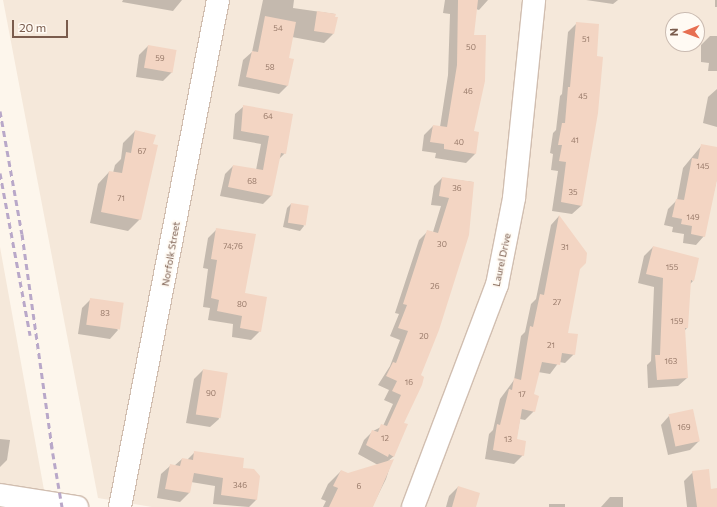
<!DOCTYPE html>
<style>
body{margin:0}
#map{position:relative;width:717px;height:507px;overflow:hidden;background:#fdf6ec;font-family:Commissioner,sans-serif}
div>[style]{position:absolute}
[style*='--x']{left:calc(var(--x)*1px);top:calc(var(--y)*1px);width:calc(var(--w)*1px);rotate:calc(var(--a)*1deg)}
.residential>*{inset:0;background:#f5e8da}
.shadow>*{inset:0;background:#0003;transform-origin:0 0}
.building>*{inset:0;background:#f3d5c3;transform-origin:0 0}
.roads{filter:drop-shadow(1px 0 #d1beb0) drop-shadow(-1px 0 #d1beb0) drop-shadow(0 1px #d1beb0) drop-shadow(0 -1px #d1beb0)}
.minor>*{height:22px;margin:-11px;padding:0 11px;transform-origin:11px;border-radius:11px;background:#fff}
.rail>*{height:3px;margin-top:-1.5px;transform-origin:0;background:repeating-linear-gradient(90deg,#b9a8c9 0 6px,transparent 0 10px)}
span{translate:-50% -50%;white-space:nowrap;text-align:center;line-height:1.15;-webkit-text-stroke:3.5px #fffaf3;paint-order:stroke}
.number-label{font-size:8px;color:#987a6a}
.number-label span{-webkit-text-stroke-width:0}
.street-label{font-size:10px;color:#7a5c4d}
.north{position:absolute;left:665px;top:12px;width:40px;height:40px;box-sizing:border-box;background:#fffaf3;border:1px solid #cabbb1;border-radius:50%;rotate:269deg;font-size:11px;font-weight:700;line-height:16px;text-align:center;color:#7a5c4d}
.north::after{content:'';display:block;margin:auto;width:14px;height:18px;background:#e76f51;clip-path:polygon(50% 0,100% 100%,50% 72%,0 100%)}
.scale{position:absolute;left:12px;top:20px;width:56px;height:18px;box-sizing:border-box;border:2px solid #7a5c4d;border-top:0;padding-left:5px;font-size:12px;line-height:14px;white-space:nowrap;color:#7a5c4d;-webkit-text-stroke:3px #fffaf3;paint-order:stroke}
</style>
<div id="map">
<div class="residential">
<i style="clip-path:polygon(evenodd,3px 0,717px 0,717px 507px,152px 507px,98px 498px,3px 0,673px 20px,697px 20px,697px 44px,673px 44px,673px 20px)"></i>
<i style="clip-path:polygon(0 247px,44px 490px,2px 485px,5px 507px,0 507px)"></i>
</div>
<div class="shadow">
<i style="clip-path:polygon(123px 0,182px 0,173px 11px,122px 2px)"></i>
<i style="clip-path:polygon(263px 0,294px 0,293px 8px,335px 14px,333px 34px,324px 43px,292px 37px,288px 59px,288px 85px,279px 94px,238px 86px,243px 60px,252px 52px)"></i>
<i style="clip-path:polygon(445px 0,488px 0,479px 10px,476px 9px,473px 36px,473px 132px,478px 133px,475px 154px,466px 163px,435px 158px,436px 153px,422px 151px,424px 135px,433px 126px,440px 127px,448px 75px,450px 14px,443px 13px)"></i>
<i style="clip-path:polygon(586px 0,618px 0,613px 4px)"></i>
<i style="left:715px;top:0;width:2px;height:7px"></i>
<i style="clip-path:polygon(577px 23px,581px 206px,572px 214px,552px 211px,558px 171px,551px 170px,553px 154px,550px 153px,553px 133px,556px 130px,560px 96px,562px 94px,568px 32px)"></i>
<i style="clip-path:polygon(710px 36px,717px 36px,717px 71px,708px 71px,709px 63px,701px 62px,701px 45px)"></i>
<i style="clip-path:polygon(148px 46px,172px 72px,163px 81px,136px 77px,139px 55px)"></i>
<i style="clip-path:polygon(717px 89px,717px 127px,703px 123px,708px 97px)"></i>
<i style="clip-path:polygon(244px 106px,285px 153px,278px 160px,271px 196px,263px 204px,220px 196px,225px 174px,233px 166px,256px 170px,261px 144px,233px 139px,235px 114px)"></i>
<i style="clip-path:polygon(135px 131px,140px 219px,128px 231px,90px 223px,98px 184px,109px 172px,113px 173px,115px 165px,121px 159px,123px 143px)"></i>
<i style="clip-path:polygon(702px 145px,717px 148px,717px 178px,704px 236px,696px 245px,683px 243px,684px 234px,672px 232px,673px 227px,664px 225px,668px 209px,677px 200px,683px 168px)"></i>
<i style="clip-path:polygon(442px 178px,473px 182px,394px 456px,388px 461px,392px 460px,386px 479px,372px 507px,323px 507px,326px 501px,321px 499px,328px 484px,341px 471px,348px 474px,378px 465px,358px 454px,364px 440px,373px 431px,383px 426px,393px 404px,384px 400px,389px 390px,378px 385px,390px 366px,400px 340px,390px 336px,399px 314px,395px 313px,419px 240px,428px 231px,433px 232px,441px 206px,431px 205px,434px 186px)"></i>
<i style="clip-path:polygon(291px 204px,304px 226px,300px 231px,283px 227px,287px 208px)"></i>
<i style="clip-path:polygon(559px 216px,579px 268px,567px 334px,574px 354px,565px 363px,559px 362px,550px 374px,538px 372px,532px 395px,534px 411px,525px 420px,520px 419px,516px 440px,523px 455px,514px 464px,485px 459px,489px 434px,493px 430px,500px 399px,514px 380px,521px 336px,525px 332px,531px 304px,536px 299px,551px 225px)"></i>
<i style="clip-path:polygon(217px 229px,260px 331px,251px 340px,232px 337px,233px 324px,208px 320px,210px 308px,203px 307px,208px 269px,203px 268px,208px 238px)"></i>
<i style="clip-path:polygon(653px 247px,693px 281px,690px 284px,687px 328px,684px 331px,687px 378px,678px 386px,648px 388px,647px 365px,651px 361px,654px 287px,638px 283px,644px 256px)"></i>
<i style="clip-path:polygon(91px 299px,118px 330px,110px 339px,78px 334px,82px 308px)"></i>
<i style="clip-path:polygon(203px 370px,219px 419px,210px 427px,186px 423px,194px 379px)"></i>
<i style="clip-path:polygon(669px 416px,699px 441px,690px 450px,668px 455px,661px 425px)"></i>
<i style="clip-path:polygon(0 439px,10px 440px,7px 460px,0 467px)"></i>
<i style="clip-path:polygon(195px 452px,259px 476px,256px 500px,249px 507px,213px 504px,215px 486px,191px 482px,189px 493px,180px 502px,157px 498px,161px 474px,170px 466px,174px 466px,182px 459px,187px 460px)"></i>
<i style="clip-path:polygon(693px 472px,710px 490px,717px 489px,717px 507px,687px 507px,684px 481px)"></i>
<i style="clip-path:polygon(458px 487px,475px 507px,446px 507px,449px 496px)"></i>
<i style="clip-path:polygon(610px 497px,623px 497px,623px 507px,601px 507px)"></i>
<i style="left:549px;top:504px;width:16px;height:4px"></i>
</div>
<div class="building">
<i style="clip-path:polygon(458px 0,478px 0,474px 35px,486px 35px,485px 81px,474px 131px,479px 132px,476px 154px,444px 149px,444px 144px,430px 142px,433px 125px,447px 127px,457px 65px)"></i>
<i style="clip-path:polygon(317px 11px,336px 14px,335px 17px,338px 17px,334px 34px,314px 31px)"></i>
<i style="clip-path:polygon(265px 16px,296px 22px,289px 58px,294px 59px,288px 86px,246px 77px,252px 51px,258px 52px)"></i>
<i style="clip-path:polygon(576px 22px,599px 24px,597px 56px,603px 57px,598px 113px,582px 206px,561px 202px,566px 162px,559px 161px,562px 145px,558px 145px,562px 123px,565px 123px,568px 87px,570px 87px)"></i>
<i style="left:148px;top:45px;width:29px;height:23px;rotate:10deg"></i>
<i style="clip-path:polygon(243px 105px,293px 114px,286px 154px,281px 153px,272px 196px,228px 187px,233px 165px,263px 170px,269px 136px,241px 131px)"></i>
<i style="clip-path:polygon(135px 130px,156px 135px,153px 144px,158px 145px,141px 220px,101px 212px,109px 171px,122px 173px,126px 152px,131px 153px)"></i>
<i style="clip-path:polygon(701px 144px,717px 147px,717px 180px,705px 237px,691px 234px,692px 226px,681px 224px,682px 219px,672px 217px,676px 199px,684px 200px,692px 158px,698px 159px)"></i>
<i style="clip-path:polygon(442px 177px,474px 182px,469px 235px,439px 330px,421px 375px,424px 377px,422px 385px,404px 423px,408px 424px,394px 457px,389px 454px,388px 457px,366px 445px,372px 430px,378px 432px,381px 424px,387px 426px,401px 395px,392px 391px,397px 381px,386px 376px,393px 362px,396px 363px,408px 331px,398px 328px,407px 305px,403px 304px,427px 230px,438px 233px,449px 198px,439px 196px)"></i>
<i style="left:291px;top:203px;width:18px;height:20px;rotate:9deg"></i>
<i style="clip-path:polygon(559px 215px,587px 253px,586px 263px,580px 269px,568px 333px,578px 334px,575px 355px,562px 353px,560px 365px,542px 362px,534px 394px,539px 396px,535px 412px,522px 409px,517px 439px,526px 441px,524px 456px,493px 450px,497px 424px,500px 425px,509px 389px,512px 390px,514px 378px,521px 380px,530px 326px,533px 327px,540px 294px,544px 295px)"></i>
<i style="clip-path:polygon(216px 228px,256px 234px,245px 293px,267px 297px,261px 332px,240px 328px,242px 316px,217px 311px,219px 300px,211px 298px,217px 260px,211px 259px)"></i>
<i style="clip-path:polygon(653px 246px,699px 258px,694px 281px,691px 280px,688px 328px,685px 328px,688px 378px,657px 380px,655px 355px,660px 355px,663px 278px,646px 274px)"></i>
<i style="left:90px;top:298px;width:34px;height:27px;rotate:8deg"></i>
<i style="left:203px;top:369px;width:25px;height:46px;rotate:9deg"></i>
<i style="left:693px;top:409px;width:33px;height:25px;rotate:78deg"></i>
<i style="clip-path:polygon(194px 451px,244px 458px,243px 468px,254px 469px,260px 476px,257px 500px,221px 495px,223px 478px,194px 473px,190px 493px,165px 489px,170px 464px,180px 466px,182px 458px,193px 460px)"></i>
<i style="clip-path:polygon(394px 459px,373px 507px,329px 507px,338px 488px,333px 486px,341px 470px,348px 473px)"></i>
<i style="clip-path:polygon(709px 469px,711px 489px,717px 488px,717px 507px,697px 507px,692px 471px)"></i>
<i style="clip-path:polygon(458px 486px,480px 493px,476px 507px,452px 507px)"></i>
</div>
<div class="roads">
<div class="minor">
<i style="--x:0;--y:495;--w:78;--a:8.9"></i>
<i style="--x:120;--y:507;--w:516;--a:-79.06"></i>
<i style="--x:413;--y:507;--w:237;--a:-69.3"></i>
<i style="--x:497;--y:285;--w:89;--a:-78.9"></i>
<i style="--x:514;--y:198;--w:199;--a:-84.2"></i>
</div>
</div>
<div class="rail">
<i style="--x:0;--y:111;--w:125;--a:79.9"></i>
<i style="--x:22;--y:234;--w:216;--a:82"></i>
<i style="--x:0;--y:173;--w:165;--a:79.5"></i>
<i style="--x:51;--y:443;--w:65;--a:80.2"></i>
</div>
<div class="number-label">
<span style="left:278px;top:29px">54</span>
<span style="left:586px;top:40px">51</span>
<span style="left:471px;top:48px">50</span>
<span style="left:160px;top:59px">59</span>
<span style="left:270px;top:68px">58</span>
<span style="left:468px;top:92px">46</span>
<span style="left:583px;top:97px">45</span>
<span style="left:268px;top:117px">64</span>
<span style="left:575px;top:141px">41</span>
<span style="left:459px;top:143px">40</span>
<span style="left:142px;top:152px">67</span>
<span style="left:703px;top:167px">145</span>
<span style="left:252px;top:182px">68</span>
<span style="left:457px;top:189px">36</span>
<span style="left:573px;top:193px">35</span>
<span style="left:121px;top:199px">71</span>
<span style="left:693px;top:218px">149</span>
<span style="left:442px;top:245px">30</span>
<span style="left:233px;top:247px">74;76</span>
<span style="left:565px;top:248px">31</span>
<span style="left:672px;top:268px">155</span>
<span style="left:435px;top:287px">26</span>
<span style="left:557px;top:303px">27</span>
<span style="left:242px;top:305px">80</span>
<span style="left:105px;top:314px">83</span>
<span style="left:677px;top:322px">159</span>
<span style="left:424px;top:337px">20</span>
<span style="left:551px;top:346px">21</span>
<span style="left:671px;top:362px">163</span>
<span style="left:409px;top:383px">16</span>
<span style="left:211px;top:394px">90</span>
<span style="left:522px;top:395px">17</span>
<span style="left:684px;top:428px">169</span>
<span style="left:385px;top:439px">12</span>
<span style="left:508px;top:440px">13</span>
<span style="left:240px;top:486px">346</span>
<span style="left:359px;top:487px">6</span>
</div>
<div class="street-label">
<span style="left:171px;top:254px;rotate:-80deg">Norfolk Street</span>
<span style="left:502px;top:260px;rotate:-78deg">Laurel Drive</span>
</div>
<div class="north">N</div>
<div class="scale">20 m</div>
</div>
